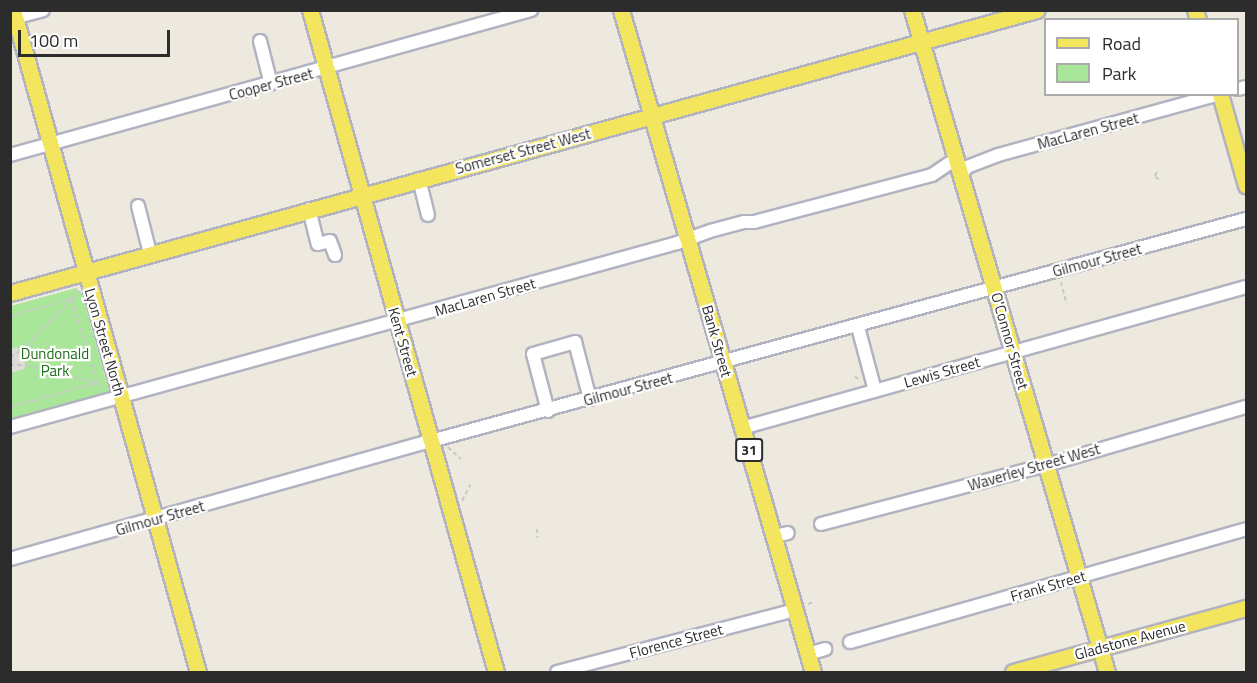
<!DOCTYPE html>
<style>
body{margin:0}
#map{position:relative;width:1257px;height:683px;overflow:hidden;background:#eee9df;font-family:"Titillium Web",sans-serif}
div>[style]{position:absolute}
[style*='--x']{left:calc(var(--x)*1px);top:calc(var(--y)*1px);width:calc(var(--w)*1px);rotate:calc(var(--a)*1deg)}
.green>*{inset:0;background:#aae69a}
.plaza>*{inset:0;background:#dedcd6}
.path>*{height:1.5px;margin-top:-0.75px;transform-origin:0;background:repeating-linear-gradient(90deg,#c8c8c8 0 4.5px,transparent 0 7.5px)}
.roads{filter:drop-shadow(2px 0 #b2b3c0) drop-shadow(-2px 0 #b2b3c0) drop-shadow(0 2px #b2b3c0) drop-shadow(0 -2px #b2b3c0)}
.minor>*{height:12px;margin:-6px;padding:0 6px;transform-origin:6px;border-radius:6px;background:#fff}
.major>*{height:15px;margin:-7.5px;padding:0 7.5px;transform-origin:7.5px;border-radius:7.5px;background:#f4e55e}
span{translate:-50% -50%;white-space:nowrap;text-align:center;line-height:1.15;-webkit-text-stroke:4.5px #fff;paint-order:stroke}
.shield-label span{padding:2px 4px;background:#fff;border:2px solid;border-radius:4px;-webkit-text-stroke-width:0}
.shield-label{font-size:14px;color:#2c2c2c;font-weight:700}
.street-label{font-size:15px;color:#2c2c2c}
.park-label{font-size:15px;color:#1f6d19}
.frame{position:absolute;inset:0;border:12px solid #2c2c2c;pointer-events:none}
.legend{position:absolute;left:1044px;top:18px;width:195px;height:78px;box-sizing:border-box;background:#fff;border:2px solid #ababab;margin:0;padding:8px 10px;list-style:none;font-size:18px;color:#2c2c2c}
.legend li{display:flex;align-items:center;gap:12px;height:30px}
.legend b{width:30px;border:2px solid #ababab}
.scale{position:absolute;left:18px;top:30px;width:152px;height:27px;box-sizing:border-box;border:3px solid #2c2c2c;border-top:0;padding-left:8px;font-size:18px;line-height:21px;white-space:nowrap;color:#2c2c2c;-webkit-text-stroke:4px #fff;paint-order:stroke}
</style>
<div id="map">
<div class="green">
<i style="clip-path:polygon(76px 288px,82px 293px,109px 390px,108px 394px,11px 420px,11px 306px)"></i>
</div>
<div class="plaza">
<i style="clip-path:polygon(17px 347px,26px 365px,24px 369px,11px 373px,11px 349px)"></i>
</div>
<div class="path">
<i style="--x:1157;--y:172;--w:5;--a:112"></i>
<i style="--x:1155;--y:177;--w:7;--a:27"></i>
<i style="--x:1061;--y:282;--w:23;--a:75"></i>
<i style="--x:10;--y:316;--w:64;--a:-15.3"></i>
<i style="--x:72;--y:299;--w:88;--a:73.4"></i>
<i style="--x:10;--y:357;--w:13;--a:-29"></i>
<i style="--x:21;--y:351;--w:73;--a:-45.6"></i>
<i style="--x:72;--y:299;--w:10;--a:-61"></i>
<i style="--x:10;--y:365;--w:16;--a:0"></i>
<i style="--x:26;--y:365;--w:73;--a:14.2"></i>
<i style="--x:97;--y:383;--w:9;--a:41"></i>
<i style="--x:855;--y:376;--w:8;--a:45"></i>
<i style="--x:10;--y:407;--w:89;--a:-15.6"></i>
<i style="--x:448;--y:447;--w:18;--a:43"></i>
<i style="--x:462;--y:501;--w:18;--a:-63"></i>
<i style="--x:537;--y:529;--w:9;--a:84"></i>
<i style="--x:808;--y:604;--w:5;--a:-22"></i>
</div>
<div class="roads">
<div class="minor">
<i style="--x:10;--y:19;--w:34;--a:-15"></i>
<i style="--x:260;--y:41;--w:44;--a:75.7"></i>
<i style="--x:1238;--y:89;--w:8;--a:-14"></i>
<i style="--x:10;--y:155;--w:541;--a:-15.55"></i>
<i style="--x:961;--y:175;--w:10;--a:-53"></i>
<i style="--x:967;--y:167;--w:33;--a:-21"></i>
<i style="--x:998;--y:155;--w:230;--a:-15.4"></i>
<i style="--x:419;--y:179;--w:37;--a:76"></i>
<i style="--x:138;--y:206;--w:49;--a:75.7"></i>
<i style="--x:309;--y:209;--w:36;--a:76"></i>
<i style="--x:318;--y:244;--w:12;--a:-14"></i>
<i style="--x:330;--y:241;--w:15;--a:70"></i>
<i style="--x:858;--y:327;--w:66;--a:75.1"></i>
<i style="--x:548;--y:411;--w:59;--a:-104.7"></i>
<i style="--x:533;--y:354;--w:44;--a:-15.9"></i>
<i style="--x:575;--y:342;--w:59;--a:75.3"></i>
<i style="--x:10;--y:427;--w:692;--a:-15.42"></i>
<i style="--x:677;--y:243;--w:35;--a:-20"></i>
<i style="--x:710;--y:231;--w:35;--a:-15"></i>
<i style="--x:744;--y:222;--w:10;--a:0"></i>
<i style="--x:754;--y:222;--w:184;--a:-14.8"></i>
<i style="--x:932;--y:175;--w:29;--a:-34"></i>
<i style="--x:742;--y:428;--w:523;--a:-15.63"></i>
<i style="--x:821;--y:524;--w:233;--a:-14.7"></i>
<i style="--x:1046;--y:465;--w:208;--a:-16.2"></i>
<i style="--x:774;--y:536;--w:14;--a:-12"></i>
<i style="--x:10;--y:559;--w:437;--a:-15.7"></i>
<i style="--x:431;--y:441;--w:845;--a:-15.24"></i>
<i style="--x:850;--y:642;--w:412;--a:-15.9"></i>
<i style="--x:808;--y:654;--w:18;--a:-16"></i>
<i style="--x:557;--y:672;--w:246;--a:-14.6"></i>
</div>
<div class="major">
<i style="--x:13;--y:10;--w:687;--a:74.39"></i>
<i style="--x:310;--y:10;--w:688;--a:74.31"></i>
<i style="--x:621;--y:10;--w:689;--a:73.83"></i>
<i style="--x:912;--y:10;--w:690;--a:73.59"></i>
<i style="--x:1195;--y:10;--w:10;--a:73"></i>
<i style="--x:1220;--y:94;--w:95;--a:74.1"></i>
<i style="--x:10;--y:293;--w:1065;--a:-15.41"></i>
<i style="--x:1013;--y:672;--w:242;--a:-15.4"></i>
</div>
</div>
<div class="shield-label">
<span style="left:749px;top:450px">31</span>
</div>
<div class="street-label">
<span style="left:271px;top:84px;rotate:-15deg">Cooper Street</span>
<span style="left:1088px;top:131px;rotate:-15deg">MacLaren Street</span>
<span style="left:523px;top:151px;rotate:-15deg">Somerset Street West</span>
<span style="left:1097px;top:260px;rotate:-15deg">Gilmour Street</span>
<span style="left:485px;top:297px;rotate:-16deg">MacLaren Street</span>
<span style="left:717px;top:341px;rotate:74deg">Bank Street</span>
<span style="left:1010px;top:341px;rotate:74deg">O'Connor Street</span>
<span style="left:105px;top:342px;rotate:74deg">Lyon Street North</span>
<span style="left:403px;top:342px;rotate:74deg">Kent Street</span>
<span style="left:942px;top:372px;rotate:-16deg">Lewis Street</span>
<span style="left:628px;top:389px;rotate:-15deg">Gilmour Street</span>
<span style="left:1034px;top:467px;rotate:-16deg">Waverley Street West</span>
<span style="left:160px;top:518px;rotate:-16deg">Gilmour Street</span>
<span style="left:1048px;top:586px;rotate:-16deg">Frank Street</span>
<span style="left:1130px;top:640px;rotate:-15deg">Gladstone Avenue</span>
<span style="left:676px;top:641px;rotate:-15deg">Florence Street</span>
</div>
<div class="park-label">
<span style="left:55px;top:362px">Dundonald<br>Park</span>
</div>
<div class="frame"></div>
<ul class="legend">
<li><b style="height:8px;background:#f4e55e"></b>Road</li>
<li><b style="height:16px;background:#aae69a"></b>Park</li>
</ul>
<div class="scale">100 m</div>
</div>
